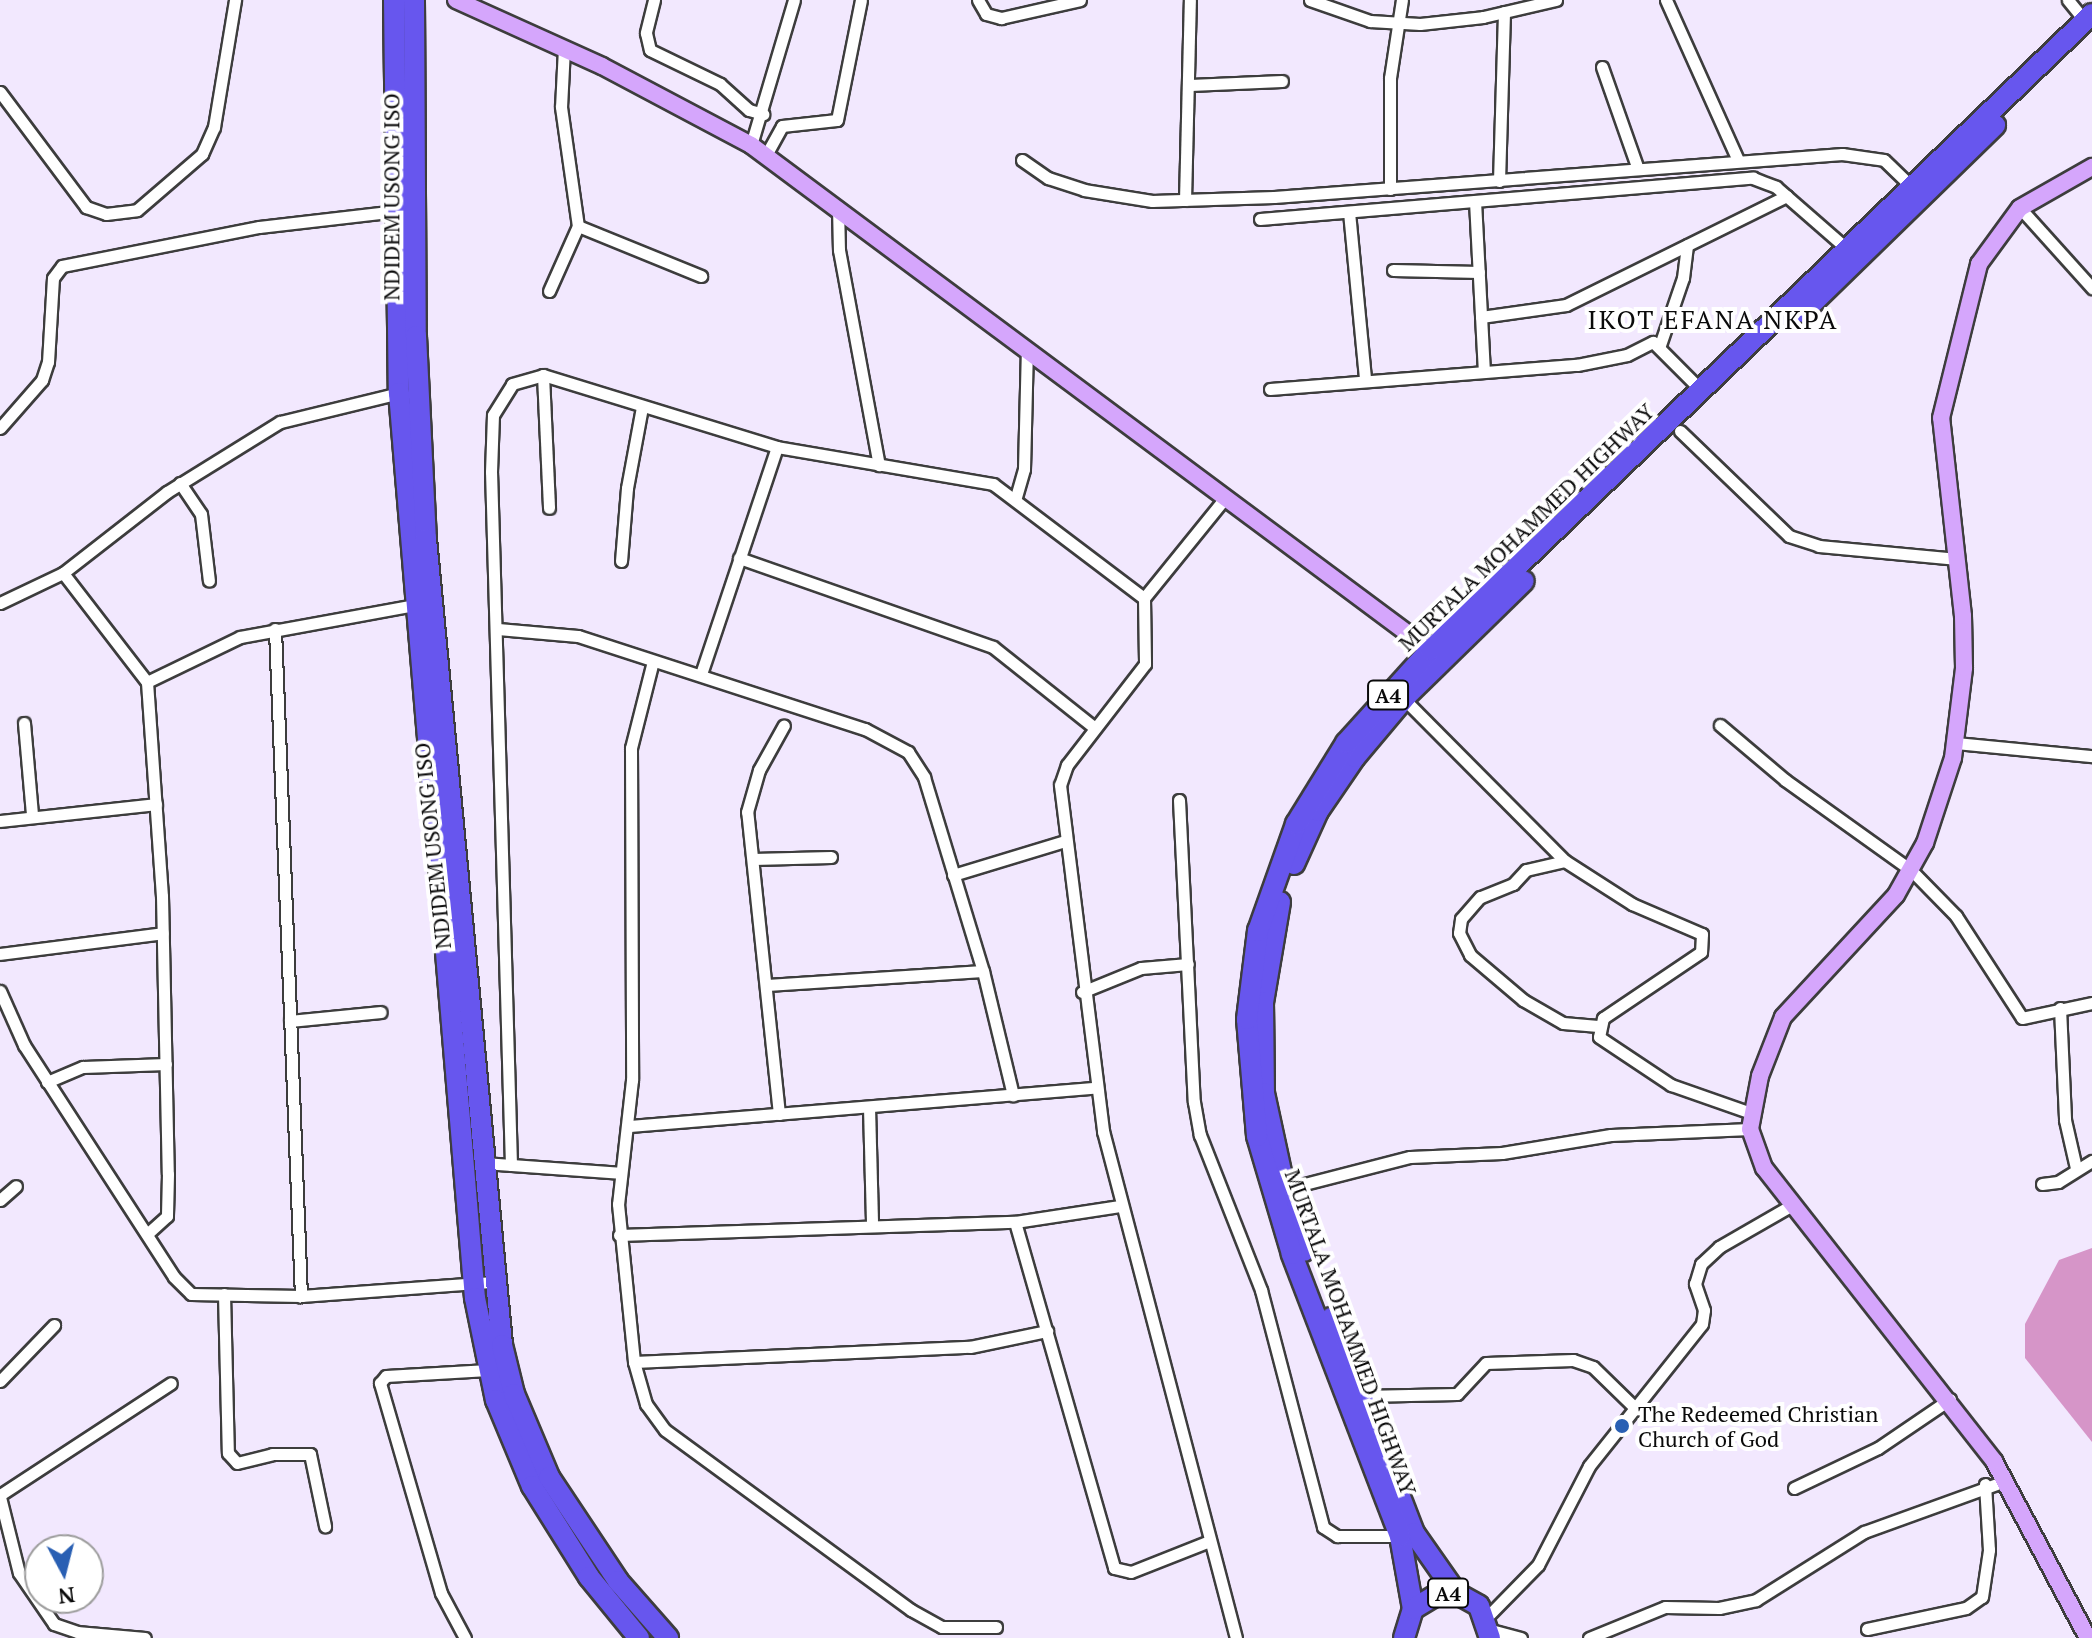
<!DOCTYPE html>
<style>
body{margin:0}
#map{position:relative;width:2092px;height:1638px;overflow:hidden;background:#f2e8fe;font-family:"PT Serif",serif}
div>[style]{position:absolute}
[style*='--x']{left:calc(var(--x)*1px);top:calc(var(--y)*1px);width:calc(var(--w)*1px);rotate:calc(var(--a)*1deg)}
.forest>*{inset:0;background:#d695c8}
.roads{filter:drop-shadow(2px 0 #3d3d3d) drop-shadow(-2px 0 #3d3d3d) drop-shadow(0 2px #3d3d3d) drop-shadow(0 -2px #3d3d3d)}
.street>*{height:11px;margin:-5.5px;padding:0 5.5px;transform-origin:5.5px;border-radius:5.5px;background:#fff}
.secondary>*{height:16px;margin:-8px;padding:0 8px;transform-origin:8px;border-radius:8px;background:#d5a6fc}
.highway>*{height:20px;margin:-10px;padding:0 10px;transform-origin:10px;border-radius:10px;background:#6756ee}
.dots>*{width:22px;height:22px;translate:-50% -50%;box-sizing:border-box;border:4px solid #fff;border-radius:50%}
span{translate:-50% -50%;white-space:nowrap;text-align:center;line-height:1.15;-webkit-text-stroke:8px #fff;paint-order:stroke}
.shield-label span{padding:2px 6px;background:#fff;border:2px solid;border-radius:6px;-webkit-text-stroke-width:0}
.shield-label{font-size:20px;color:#0a0a0a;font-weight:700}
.street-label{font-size:22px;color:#0a0a0a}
.poi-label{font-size:22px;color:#0a0a0a}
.left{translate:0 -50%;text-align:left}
.quarter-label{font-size:26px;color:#0a0a0a;letter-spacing:2px}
.north{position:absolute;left:24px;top:1534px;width:80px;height:80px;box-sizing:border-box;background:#fff;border:2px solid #9d9d9d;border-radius:50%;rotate:173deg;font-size:22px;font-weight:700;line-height:32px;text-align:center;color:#0a0a0a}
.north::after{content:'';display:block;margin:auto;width:28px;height:36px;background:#295fb3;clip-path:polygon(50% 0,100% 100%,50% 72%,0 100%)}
</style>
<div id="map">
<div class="forest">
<i style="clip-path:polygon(2092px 1248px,2092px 1442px,2025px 1358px,2025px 1324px,2059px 1260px)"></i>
</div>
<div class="roads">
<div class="street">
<i style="--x:654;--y:0;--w:34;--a:104"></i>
<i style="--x:646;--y:33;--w:17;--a:77"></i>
<i style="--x:650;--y:50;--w:78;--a:25.9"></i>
<i style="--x:720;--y:84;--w:39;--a:42"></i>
<i style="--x:749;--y:110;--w:15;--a:16"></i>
<i style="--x:978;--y:0;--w:16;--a:60"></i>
<i style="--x:986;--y:14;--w:16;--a:15"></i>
<i style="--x:1001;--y:18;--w:81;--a:-12.8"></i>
<i style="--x:1310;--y:0;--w:64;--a:19.3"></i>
<i style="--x:1370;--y:21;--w:50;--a:3.4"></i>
<i style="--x:1420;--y:24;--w:63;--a:-6.3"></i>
<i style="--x:1483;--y:17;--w:75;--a:-13.1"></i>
<i style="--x:1666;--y:0;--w:175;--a:65.8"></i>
<i style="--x:2068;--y:0;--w:27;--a:51"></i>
<i style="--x:564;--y:48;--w:59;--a:92.9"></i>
<i style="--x:561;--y:107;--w:120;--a:81.9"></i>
<i style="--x:578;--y:226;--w:133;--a:22.1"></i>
<i style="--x:1602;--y:67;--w:108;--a:70.6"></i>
<i style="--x:1190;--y:85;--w:92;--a:-2.5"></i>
<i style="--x:0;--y:92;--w:144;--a:53.2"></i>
<i style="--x:86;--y:207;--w:21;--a:19"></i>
<i style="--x:106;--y:214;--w:31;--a:-7"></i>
<i style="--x:137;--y:210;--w:86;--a:-40.7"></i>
<i style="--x:202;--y:154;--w:30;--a:-66"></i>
<i style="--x:214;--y:127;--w:129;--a:-80.6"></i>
<i style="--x:751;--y:145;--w:151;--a:-73.5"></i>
<i style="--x:766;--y:155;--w:33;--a:-61"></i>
<i style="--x:782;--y:126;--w:55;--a:-6.2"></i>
<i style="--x:837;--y:120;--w:122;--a:-78.7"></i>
<i style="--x:1022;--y:160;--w:32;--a:35"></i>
<i style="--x:1048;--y:178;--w:38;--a:18"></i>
<i style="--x:1084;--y:190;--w:69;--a:9.2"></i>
<i style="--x:1152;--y:201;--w:122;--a:-1.9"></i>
<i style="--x:1274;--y:197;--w:570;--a:-4.33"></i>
<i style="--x:1842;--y:154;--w:42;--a:8.1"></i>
<i style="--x:1884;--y:160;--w:37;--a:44"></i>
<i style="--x:1499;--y:181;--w:169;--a:-88.3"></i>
<i style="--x:1390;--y:189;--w:111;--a:-90"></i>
<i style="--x:1390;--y:78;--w:79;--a:-81.3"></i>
<i style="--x:1185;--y:200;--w:200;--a:-88.6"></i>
<i style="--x:1475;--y:201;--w:171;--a:87"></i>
<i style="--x:838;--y:207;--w:43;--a:88.7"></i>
<i style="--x:839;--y:250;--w:219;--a:79.5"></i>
<i style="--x:2020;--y:208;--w:108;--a:48"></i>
<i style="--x:1349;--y:212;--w:167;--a:84.5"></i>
<i style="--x:1260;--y:219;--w:495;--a:-4.8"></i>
<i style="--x:1753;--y:178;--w:25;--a:21"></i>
<i style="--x:1776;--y:187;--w:94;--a:41.1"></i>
<i style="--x:1393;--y:270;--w:86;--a:1.3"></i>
<i style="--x:549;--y:291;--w:71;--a:-66"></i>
<i style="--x:1481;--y:317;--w:86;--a:-8"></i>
<i style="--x:1566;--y:305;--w:246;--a:-26.3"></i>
<i style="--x:1660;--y:345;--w:71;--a:-71.1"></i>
<i style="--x:1683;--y:278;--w:33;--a:-83"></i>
<i style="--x:543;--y:375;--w:133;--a:87.4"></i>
<i style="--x:1270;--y:389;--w:308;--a:-4.5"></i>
<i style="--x:1577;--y:365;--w:51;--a:-11.3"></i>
<i style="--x:1627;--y:355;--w:29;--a:-27"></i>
<i style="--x:1653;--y:342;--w:69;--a:45"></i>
<i style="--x:0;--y:428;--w:64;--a:-48.8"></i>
<i style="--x:42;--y:380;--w:19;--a:-72"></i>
<i style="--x:48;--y:362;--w:84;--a:-86.6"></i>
<i style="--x:53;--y:278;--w:15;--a:-53"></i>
<i style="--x:62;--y:266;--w:201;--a:-11.2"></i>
<i style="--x:259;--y:227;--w:139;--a:-6.6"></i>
<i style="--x:1680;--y:431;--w:151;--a:43.9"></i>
<i style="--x:1789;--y:536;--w:32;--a:18"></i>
<i style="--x:1819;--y:546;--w:139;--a:5.4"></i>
<i style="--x:180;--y:483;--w:37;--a:56"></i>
<i style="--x:201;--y:514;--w:67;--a:83.2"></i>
<i style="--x:1016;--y:497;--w:29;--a:-74"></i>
<i style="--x:1024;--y:469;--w:120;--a:-88.6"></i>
<i style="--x:1225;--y:498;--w:129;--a:129"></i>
<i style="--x:1144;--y:598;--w:66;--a:89.1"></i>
<i style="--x:1145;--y:664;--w:128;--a:127.7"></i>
<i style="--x:1067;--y:765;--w:21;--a:109"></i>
<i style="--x:1060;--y:785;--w:349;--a:82.9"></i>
<i style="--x:1103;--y:1131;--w:524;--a:75.3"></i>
<i style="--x:739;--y:558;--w:269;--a:19.3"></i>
<i style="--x:993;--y:647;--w:130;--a:38.5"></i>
<i style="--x:621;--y:561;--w:73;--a:-85.3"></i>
<i style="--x:627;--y:488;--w:82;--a:-79.5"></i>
<i style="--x:63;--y:573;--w:138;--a:52.4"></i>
<i style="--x:147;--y:682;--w:215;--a:86"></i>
<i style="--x:162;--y:896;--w:278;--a:88.8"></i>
<i style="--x:168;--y:1174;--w:42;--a:91.4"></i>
<i style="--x:167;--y:1216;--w:27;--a:138"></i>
<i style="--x:0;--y:603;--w:70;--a:-25.5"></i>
<i style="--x:63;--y:573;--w:132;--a:-37.9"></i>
<i style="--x:167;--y:492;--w:133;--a:-31.8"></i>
<i style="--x:280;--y:422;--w:122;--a:-13.7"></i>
<i style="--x:275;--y:629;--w:668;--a:87.77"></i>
<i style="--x:498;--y:629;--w:80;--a:5"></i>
<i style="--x:578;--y:636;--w:302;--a:18"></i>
<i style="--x:865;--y:729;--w:49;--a:28.1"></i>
<i style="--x:908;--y:752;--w:30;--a:57"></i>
<i style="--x:924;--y:777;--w:203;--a:73.1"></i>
<i style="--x:983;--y:971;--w:128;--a:76.4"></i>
<i style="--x:653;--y:661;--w:90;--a:104.2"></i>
<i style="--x:631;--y:748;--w:332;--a:89.8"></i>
<i style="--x:632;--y:1080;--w:125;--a:96.4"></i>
<i style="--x:618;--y:1204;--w:159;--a:84.2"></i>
<i style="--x:634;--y:1362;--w:44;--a:74.1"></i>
<i style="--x:646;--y:1404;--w:32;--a:54"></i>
<i style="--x:665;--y:1430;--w:305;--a:36.2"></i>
<i style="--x:911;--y:1610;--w:35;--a:29"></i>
<i style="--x:942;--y:1627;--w:54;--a:0"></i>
<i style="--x:701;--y:674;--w:239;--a:-71.5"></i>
<i style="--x:147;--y:682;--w:103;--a:-25.8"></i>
<i style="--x:240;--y:637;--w:177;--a:-10.4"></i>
<i style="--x:1404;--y:699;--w:228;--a:45.2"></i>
<i style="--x:1565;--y:861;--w:80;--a:32.7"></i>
<i style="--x:1632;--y:904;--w:76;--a:23.2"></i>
<i style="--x:1702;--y:934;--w:18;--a:93"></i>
<i style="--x:1701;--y:952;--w:118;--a:146"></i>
<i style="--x:1603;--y:1018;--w:19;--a:102"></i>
<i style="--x:1599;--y:1037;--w:87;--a:33.7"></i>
<i style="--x:1671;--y:1085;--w:85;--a:19.3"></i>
<i style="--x:24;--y:723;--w:92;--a:85"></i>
<i style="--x:1720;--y:725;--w:85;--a:40.2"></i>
<i style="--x:1785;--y:780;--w:156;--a:35.6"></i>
<i style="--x:1912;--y:871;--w:63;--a:45.6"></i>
<i style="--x:1956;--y:916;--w:121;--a:57.1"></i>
<i style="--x:2022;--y:1018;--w:72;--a:-12.1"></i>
<i style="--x:1956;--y:743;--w:137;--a:5.5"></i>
<i style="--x:1179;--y:800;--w:302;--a:87.2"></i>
<i style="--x:1194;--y:1102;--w:34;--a:80"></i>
<i style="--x:1200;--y:1135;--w:167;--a:68.5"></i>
<i style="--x:1261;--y:1290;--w:245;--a:75.3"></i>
<i style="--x:1323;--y:1527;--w:17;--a:33"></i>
<i style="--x:1337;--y:1536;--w:63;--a:0"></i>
<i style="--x:0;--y:821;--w:157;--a:-6.2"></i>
<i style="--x:753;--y:859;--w:78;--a:-1.5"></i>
<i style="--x:1565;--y:861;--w:40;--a:167"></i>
<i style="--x:1526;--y:870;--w:19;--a:133"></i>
<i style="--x:1513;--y:884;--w:35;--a:158"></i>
<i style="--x:1480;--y:897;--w:29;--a:131"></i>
<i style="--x:1461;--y:919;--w:14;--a:98"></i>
<i style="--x:1459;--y:933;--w:25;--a:63"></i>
<i style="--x:1470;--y:955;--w:70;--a:40.3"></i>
<i style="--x:1523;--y:1000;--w:46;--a:29.9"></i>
<i style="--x:1563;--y:1023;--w:35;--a:5"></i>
<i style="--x:953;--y:875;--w:117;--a:-16.9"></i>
<i style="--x:0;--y:954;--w:164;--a:-7.3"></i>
<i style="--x:767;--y:985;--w:216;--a:-3.7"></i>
<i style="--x:0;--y:991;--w:59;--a:66"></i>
<i style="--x:24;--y:1045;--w:276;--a:57.1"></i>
<i style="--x:174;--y:1277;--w:24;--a:45"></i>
<i style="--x:191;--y:1294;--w:110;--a:1"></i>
<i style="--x:301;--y:1296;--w:193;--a:-4.2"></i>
<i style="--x:1082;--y:992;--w:64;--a:-22.1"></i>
<i style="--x:1141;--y:968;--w:47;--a:-4.9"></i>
<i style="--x:2060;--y:1008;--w:112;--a:87.4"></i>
<i style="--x:2065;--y:1120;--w:49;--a:77.1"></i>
<i style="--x:290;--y:1021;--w:91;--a:-5.6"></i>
<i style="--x:47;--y:1082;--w:39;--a:-23"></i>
<i style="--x:83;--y:1067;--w:83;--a:-2.1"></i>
<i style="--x:869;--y:1107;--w:117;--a:88.5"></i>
<i style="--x:779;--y:1114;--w:304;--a:-96"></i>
<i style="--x:747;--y:812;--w:44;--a:-74.1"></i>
<i style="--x:759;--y:770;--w:51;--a:-60.9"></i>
<i style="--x:629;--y:1126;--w:469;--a:-4.7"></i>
<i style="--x:482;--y:1163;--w:139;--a:4.1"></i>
<i style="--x:511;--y:1165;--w:693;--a:-91.65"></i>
<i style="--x:491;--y:472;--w:57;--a:-88"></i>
<i style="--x:493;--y:415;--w:36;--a:-58"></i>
<i style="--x:512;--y:384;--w:32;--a:-16"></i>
<i style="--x:543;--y:375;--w:245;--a:17.1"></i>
<i style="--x:777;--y:447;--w:219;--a:9.7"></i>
<i style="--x:993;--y:484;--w:189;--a:37.1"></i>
<i style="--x:2042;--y:1184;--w:16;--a:-7"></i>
<i style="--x:2058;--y:1182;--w:40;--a:-32"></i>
<i style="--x:1285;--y:1189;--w:129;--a:-14.4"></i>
<i style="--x:1410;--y:1157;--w:92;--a:-2.5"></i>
<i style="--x:1502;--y:1153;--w:110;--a:-9.4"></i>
<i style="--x:1611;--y:1135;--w:139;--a:-2.5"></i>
<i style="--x:0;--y:1200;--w:21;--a:-41"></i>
<i style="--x:1015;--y:1222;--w:360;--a:74"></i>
<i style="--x:1114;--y:1568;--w:17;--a:13"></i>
<i style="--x:1131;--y:1572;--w:82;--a:-21.5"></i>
<i style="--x:619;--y:1235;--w:396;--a:-1.9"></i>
<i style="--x:1015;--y:1222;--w:106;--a:-8.7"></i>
<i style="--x:224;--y:1294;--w:159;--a:88.6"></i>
<i style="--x:228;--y:1453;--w:13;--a:48"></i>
<i style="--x:237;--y:1463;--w:36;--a:-14"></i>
<i style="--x:272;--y:1454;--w:38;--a:0"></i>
<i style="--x:310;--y:1454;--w:74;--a:78.2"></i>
<i style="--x:634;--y:1362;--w:336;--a:-2.6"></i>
<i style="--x:970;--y:1347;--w:79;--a:-11.7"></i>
<i style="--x:0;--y:1381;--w:78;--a:-46"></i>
<i style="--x:1362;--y:1396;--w:95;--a:-1.2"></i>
<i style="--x:1457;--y:1394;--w:42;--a:-46.9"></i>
<i style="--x:1486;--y:1363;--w:87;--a:-2"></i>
<i style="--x:1573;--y:1360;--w:21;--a:19"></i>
<i style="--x:1593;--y:1367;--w:57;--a:44.3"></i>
<i style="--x:1794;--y:1488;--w:93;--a:-25.5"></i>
<i style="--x:1878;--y:1448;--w:87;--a:-34.2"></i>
<i style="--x:0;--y:1495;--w:204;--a:-33.2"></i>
<i style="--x:0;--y:1497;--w:78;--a:76"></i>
<i style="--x:19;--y:1573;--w:62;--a:55.5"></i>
<i style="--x:54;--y:1624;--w:24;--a:19"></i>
<i style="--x:77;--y:1632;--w:68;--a:5"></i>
<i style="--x:1487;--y:1617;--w:73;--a:-45.6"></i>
<i style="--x:1538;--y:1565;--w:111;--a:-62.7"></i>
<i style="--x:1589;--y:1466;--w:181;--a:-51.5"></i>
<i style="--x:1702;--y:1324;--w:14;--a:-82"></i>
<i style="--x:1704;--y:1310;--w:28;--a:-109"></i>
<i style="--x:1695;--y:1284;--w:21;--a:-73"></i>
<i style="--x:1701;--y:1264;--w:25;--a:-43"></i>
<i style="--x:1719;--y:1247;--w:84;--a:-29.9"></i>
<i style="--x:1867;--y:1629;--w:101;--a:-12"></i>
<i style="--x:1966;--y:1608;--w:19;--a:-35"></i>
<i style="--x:1982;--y:1597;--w:48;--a:-81.5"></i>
<i style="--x:1989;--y:1550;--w:66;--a:-93.5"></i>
<i style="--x:1491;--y:1630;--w:31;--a:15"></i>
<i style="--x:465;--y:1638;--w:51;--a:-118.1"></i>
<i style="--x:441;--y:1593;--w:219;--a:-106.2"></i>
<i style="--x:380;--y:1383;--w:9;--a:-49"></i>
<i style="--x:386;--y:1376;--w:102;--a:-3.4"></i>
<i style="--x:1589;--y:1638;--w:82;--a:-22.2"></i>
<i style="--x:1665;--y:1607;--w:54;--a:1.1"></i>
<i style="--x:1719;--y:1608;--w:38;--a:-12"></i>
<i style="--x:1756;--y:1600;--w:128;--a:-32.2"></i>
<i style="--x:1864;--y:1532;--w:150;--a:-19.9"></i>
</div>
<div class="secondary">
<i style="--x:456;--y:0;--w:160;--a:24.3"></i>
<i style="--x:602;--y:66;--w:169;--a:27.9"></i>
<i style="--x:751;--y:145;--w:846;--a:36.64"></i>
<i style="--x:2088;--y:1638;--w:200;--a:-118"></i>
<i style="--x:1994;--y:1461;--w:372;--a:-128.1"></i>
<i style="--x:1764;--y:1168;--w:41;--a:-109.7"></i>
<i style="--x:1750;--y:1129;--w:54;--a:-79.3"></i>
<i style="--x:1760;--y:1076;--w:63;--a:-68.7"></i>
<i style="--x:1783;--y:1017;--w:166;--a:-47.2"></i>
<i style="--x:1896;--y:895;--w:60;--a:-60.9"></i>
<i style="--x:1925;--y:843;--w:89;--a:-71.8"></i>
<i style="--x:1953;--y:758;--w:91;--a:-83"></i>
<i style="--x:1964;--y:668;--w:52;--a:-91.1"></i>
<i style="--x:1963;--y:616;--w:199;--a:-96.3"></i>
<i style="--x:1941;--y:418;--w:159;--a:-76.1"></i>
<i style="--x:1979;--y:264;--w:69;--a:-53.8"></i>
<i style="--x:2020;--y:208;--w:83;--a:-29.7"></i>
</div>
<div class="highway">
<i style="--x:394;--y:0;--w:393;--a:89.3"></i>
<i style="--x:399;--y:393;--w:908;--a:85.2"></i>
<i style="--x:475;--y:1298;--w:104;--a:78.4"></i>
<i style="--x:496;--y:1400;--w:93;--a:67.3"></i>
<i style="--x:532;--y:1486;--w:107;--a:57.9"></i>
<i style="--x:589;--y:1577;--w:79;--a:50.7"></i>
<i style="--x:414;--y:0;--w:336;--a:89.7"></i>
<i style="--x:416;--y:336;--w:203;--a:87.2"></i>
<i style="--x:426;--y:539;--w:810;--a:84.61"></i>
<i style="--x:502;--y:1345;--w:50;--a:76.2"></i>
<i style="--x:514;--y:1394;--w:90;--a:67.1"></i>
<i style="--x:549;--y:1477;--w:125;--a:56.4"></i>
<i style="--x:618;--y:1581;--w:76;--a:48.7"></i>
<i style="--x:1803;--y:312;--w:268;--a:-44.2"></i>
<i style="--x:1294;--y:864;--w:58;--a:-65.6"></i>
<i style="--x:1318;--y:811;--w:65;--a:-55.6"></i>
<i style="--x:1355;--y:757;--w:81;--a:-50"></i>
<i style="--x:1407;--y:695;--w:163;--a:-44.3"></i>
<i style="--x:1280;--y:902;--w:101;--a:99.6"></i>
<i style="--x:1263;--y:1002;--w:91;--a:89.4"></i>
<i style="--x:1264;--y:1093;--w:85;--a:77.8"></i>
<i style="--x:1282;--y:1176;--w:78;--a:73"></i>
<i style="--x:1331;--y:1318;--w:230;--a:68.9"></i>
<i style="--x:1414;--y:1533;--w:73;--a:55"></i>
<i style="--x:1413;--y:1609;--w:74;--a:-100.1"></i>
<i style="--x:1400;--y:1536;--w:302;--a:-111"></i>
<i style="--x:1292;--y:1254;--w:123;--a:-106.5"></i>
<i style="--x:1257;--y:1136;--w:117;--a:-94.9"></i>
<i style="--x:1247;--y:1019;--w:89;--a:-82.9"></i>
<i style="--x:1258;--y:931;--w:114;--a:-70.4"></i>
<i style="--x:1296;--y:824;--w:95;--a:-58.3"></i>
<i style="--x:1346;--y:743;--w:125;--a:-47.9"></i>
<i style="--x:1430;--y:650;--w:918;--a:-43.85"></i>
<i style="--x:1404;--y:1638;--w:30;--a:-73"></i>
<i style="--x:1413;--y:1609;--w:31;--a:-31"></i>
<i style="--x:1440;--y:1593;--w:16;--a:0"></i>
<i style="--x:1456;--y:1593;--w:26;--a:29"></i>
<i style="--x:1479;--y:1606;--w:34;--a:71"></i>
</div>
</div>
<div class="dots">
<i style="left:1622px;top:1426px;background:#295fb3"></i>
</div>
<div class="shield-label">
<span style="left:1388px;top:695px">A4</span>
<span style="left:1448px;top:1593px">A4</span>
</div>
<div class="street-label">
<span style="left:391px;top:197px;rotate:-90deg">NDIDEM USONG ISO</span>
<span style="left:1526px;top:527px;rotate:-44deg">MURTALA MOHAMMED HIGHWAY</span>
<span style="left:432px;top:846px;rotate:-96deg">NDIDEM USONG ISO</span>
<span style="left:1351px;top:1332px;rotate:70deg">MURTALA MOHAMMED HIGHWAY</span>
</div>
<div class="poi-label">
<span class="left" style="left:1638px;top:1426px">The Redeemed Christian<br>Church of God</span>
</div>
<div class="quarter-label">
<span style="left:1713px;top:320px">IKOT EFANA NKPA</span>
</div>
<div class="north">N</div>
</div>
